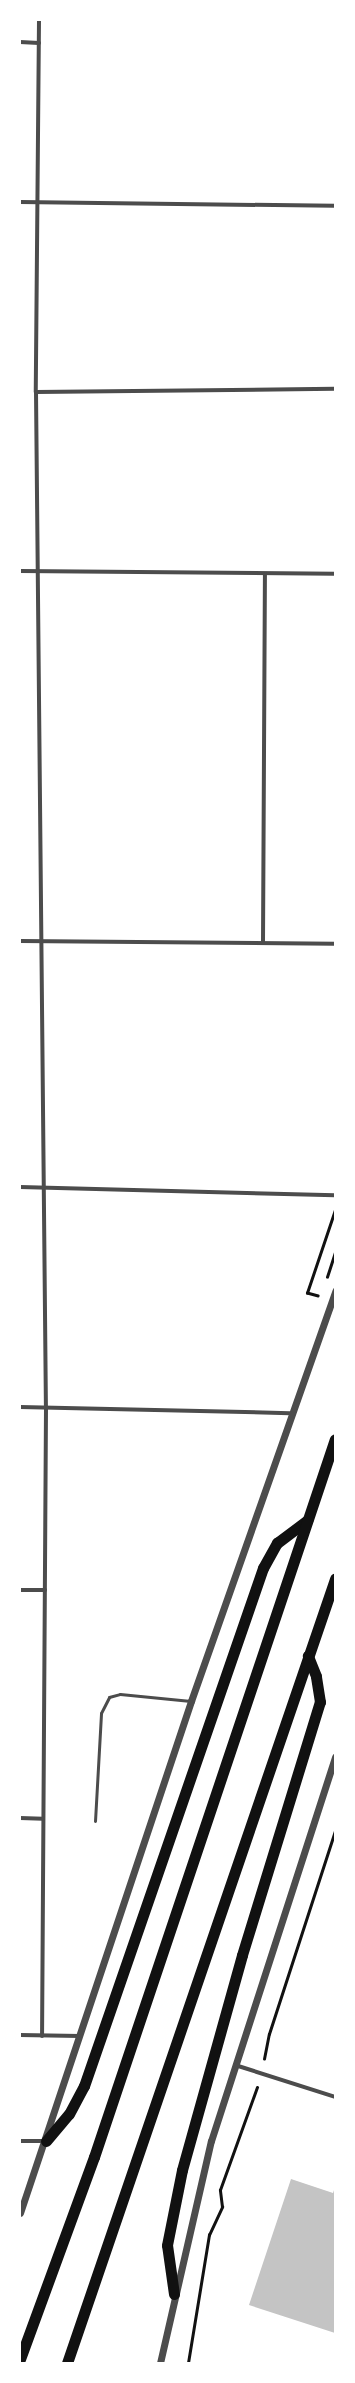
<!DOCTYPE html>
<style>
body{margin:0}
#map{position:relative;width:355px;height:2383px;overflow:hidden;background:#fff;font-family:Raleway,sans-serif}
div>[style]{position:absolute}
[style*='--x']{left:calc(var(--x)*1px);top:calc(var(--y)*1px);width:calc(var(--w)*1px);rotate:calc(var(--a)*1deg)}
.building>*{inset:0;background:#c4c4c4}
.path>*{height:2.5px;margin:-1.25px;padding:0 1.25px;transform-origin:1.25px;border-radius:1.25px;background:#111}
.service>*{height:3px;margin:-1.5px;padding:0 1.5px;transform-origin:1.5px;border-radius:1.5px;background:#4c4c4c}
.minor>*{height:4px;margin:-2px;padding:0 2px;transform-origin:2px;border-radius:2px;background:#4c4c4c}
.tertiary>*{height:7px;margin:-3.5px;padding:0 3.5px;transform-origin:3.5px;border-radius:3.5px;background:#4c4c4c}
.trunk>*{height:11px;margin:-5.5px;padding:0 5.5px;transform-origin:5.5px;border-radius:5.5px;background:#111}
span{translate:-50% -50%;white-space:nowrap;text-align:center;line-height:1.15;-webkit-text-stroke:3.5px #fff;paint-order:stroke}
.frame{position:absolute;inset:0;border:21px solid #fff;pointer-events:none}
</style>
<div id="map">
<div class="building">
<i style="clip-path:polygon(291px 2179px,333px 2193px,335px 2187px,335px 2333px,249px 2305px)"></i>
</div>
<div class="path">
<i style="--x:327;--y:1277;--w:25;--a:-72"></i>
<i style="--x:318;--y:1296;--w:11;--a:-165"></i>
<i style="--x:307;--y:1293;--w:88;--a:-71.4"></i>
<i style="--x:264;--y:2059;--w:25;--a:-79"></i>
<i style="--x:269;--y:2034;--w:213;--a:-72"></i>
<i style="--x:188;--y:2363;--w:130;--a:-80.7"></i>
<i style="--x:209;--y:2235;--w:31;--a:-65"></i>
<i style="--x:222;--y:2207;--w:17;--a:-97"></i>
<i style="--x:220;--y:2190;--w:109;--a:-70.2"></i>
</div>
<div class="service">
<i style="--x:95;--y:1821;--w:108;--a:-86.8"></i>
<i style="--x:101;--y:1713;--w:18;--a:-63"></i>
<i style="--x:109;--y:1697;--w:11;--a:-15"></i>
<i style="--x:120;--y:1694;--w:71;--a:5.6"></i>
</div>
<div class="minor">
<i style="--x:39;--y:20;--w:372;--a:90.5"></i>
<i style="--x:36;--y:392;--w:1016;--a:89.44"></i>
<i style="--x:46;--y:1408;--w:628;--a:90.36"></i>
<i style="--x:20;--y:42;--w:19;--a:3"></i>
<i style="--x:20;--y:202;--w:315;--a:0.7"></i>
<i style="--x:36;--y:392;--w:299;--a:-0.6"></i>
<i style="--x:20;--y:571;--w:315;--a:0.5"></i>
<i style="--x:20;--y:941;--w:315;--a:0.5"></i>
<i style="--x:263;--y:943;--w:369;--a:-89.7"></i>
<i style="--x:20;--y:1187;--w:315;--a:1.5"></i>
<i style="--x:20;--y:1407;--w:270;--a:1.3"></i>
<i style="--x:20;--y:1590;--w:25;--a:0"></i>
<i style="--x:20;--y:1818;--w:23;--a:2"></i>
<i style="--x:20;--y:2035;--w:60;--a:1"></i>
<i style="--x:235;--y:2065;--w:105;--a:17.7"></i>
<i style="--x:20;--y:2141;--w:26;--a:0"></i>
</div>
<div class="tertiary">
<i style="--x:20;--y:2213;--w:540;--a:-71.53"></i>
<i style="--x:191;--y:1701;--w:435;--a:-70.6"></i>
<i style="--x:160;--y:2363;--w:228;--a:-77.1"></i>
<i style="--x:211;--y:2141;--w:404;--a:-72.1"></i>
</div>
<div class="trunk">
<i style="--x:46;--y:2141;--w:35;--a:-50"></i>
<i style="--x:69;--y:2114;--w:32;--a:-62"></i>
<i style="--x:84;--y:2086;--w:548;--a:-70.94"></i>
<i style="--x:263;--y:1568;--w:29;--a:-61"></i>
<i style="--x:277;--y:1543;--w:38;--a:-37"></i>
<i style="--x:174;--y:2294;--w:49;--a:-98.1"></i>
<i style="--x:167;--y:2245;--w:76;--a:-78.7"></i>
<i style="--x:182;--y:2170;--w:223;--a:-74.4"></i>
<i style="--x:242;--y:1955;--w:265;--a:-72.9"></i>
<i style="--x:320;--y:1702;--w:26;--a:-99"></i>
<i style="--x:316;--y:1676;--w:22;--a:-112"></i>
<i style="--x:20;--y:2359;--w:215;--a:-69.9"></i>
<i style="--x:94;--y:2157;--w:757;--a:-71.45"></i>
<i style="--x:67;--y:2363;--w:829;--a:-71.13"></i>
</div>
<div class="frame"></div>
</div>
